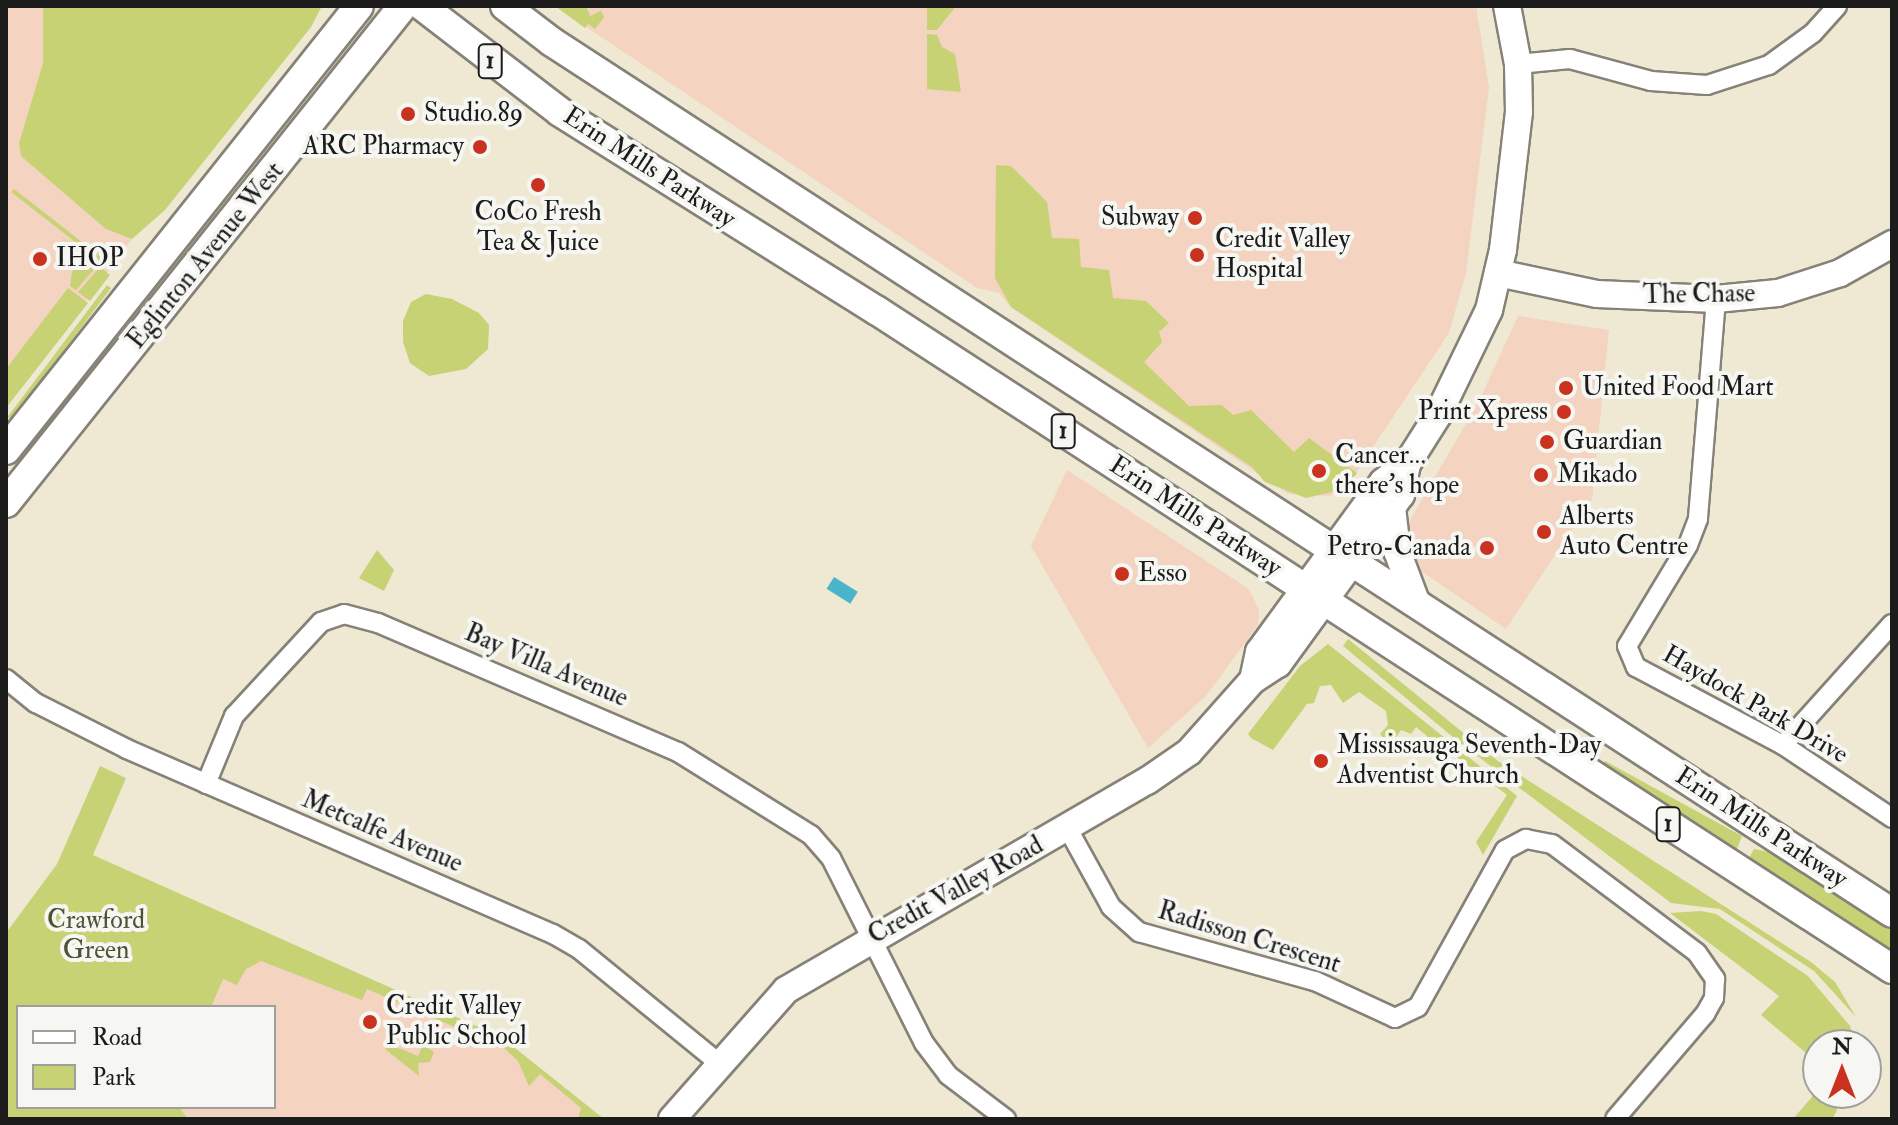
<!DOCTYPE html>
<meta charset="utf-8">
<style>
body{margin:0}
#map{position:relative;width:1898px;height:1125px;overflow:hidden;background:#efe8d3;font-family:"IM FELL Double Pica",serif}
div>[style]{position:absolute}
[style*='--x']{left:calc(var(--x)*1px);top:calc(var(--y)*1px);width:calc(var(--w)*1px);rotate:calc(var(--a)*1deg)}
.built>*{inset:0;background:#f4d3c0}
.green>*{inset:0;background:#c6d273;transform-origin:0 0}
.water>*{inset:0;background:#4bb4ca;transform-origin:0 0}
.roads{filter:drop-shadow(2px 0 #868278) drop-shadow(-2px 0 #868278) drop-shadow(0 2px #868278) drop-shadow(0 -2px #868278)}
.street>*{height:18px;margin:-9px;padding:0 9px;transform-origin:9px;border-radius:9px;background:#fff}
.secondary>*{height:26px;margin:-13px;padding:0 13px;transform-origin:13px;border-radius:13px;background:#fff}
.primary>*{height:28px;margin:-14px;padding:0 14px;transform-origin:14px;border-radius:14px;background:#fff}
.dots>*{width:22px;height:22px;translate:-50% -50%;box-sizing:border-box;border:4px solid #f6f6f2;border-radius:50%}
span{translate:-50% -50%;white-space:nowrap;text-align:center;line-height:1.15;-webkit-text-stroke:8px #f6f6f2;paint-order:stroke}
.shield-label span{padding:2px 6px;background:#f6f6f2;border:2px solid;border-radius:6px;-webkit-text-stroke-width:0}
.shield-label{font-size:24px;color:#1c1c1c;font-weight:700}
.poi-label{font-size:26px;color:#1c1c1c}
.left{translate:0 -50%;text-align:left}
.right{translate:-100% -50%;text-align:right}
.street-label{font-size:26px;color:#1c1c1c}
.park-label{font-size:26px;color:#4f5336}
.frame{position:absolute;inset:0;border:8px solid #1c1c1c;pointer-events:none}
.legend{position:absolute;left:16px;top:1005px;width:260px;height:104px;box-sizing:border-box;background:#f6f6f2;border:2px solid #9f9f9c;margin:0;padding:10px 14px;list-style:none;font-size:24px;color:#1c1c1c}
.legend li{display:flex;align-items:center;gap:16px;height:40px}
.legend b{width:40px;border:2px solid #9f9f9c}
.north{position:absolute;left:1802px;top:1029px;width:80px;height:80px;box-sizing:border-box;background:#f6f6f2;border:2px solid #9f9f9c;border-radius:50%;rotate:0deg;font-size:22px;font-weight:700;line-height:32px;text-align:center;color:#1c1c1c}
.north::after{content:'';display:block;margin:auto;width:28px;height:36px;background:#c8321e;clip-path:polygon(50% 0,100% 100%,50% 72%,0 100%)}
</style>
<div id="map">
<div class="built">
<i style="clip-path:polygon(6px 6px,43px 6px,43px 63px,19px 143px,21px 156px,132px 239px,6px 408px)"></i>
<i style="clip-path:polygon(555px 6px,1476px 6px,1489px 87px,1466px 273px,1449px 333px,1345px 489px,1330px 496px,1288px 494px,1011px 307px,999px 293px,977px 288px)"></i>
<i style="clip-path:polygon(1518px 316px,1609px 330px,1592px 499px,1506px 629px,1418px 569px,1405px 529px,1479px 401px)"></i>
<i style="clip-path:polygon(1067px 470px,1249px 589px,1259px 610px,1258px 625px,1206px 696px,1148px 748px,1031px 546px)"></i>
<i style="clip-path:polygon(210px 910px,501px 1037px,604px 1119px,127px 1119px,131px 1107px,274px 1107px,274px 1007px,170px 1007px)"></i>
</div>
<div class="green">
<i style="clip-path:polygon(43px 6px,322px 6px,311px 27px,165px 210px,132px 239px,106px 229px,21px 156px,19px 143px,43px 63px)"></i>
<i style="clip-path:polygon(555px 6px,586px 6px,590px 16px,601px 11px,604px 17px,595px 29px,588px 24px,585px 28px)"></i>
<i style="clip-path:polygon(927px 6px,956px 6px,937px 30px,927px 30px)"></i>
<i style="clip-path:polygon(927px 34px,937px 35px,942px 47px,955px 54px,961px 92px,927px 89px)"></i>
<i style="clip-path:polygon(996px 165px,1011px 166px,1047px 202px,1052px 238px,1079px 239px,1081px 267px,1109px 270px,1113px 298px,1146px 301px,1169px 323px,1159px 332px,1162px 342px,1144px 362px,1189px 406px,1222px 405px,1233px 415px,1251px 410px,1294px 452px,1309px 438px,1357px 473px,1345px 489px,1306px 498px,1265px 482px,1252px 467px,1011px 307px,995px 278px)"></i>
<i style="left:14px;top:189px;width:117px;height:4px;rotate:38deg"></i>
<i style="clip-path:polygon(61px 236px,97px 266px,76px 290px,70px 286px,72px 272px,84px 259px)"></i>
<i style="clip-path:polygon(100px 267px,110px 275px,90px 301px,78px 292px)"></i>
<i style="left:107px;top:285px;width:5px;height:165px;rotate:37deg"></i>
<i style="clip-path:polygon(68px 288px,88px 303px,6px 408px,6px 369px)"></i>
<i style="clip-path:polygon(426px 294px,452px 299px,479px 313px,489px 325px,488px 349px,466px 369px,429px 376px,410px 363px,403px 342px,403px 321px,411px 302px)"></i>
<i style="clip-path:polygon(377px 550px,394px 570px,384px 591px,359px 578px)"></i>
<i style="clip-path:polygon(1348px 639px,1498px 761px,1811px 962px,1835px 982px,1856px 1017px,1814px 971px,1720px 909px,1671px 903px,1459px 742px,1343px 646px)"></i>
<i style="clip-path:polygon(1328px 644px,1517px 796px,1483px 855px,1476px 842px,1507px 795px,1433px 739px,1425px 748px,1427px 736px,1416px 727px,1411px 734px,1401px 730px,1390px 746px,1380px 734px,1388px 725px,1386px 711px,1359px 692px,1343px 703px,1331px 685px,1320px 686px,1314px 703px,1307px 704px,1273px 750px,1251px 738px,1248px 734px,1300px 666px)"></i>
<i style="clip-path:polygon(1605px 761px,1742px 836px,1735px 854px,1600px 766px)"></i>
<i style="clip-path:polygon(100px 766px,126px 778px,93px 855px,501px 1037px,604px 1119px,578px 1119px,581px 1108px,540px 1074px,529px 1086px,518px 1061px,504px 1048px,462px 1044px,464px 1031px,367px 989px,362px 1000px,261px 961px,246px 969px,237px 985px,223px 979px,211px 1007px,18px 1007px,18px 1107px,179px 1107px,188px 1119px,6px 1119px,6px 933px,57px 864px)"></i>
<i style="clip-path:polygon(1754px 849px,1774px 853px,1892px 929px,1892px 950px,1760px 868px,1749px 858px)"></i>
<i style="clip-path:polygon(1701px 911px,1716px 914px,1808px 976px,1850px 1026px,1856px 1045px,1818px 1045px,1818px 1063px,1761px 1015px,1779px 996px,1670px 913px)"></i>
<i style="clip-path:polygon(389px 1044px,418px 1056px,423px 1045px,434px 1052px,430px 1062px,418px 1063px,419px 1076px,385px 1049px)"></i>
<i style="clip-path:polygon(1818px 1090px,1845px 1093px,1833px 1118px,1793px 1119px)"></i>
</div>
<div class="water">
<i style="left:834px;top:577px;width:28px;height:14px;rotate:32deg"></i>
</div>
<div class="roads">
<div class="street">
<i style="--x:1518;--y:64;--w:52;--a:-5.5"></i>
<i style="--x:1570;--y:59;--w:84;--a:15.2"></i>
<i style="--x:1651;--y:81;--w:56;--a:4.1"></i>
<i style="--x:1707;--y:85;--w:65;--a:-17.9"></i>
<i style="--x:1769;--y:65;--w:54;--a:-36"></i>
<i style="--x:1813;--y:33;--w:36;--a:-48"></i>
<i style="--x:1716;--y:299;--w:221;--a:94.7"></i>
<i style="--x:1698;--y:519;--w:28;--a:111"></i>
<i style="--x:1688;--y:545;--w:118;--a:121.1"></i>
<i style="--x:1627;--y:646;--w:23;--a:67"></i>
<i style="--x:1636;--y:667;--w:166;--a:28"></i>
<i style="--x:1783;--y:745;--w:131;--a:33.8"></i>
<i style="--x:6;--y:679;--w:38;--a:39"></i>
<i style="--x:36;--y:703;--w:102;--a:26.8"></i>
<i style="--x:127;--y:749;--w:464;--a:23.5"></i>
<i style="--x:553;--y:934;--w:30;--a:30"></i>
<i style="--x:579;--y:949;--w:181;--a:39.2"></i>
<i style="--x:1783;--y:745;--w:163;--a:-48"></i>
<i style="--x:206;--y:784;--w:74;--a:-67.6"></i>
<i style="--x:234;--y:716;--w:128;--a:-47.2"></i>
<i style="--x:321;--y:622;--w:24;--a:-19"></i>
<i style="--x:344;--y:614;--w:35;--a:15"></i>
<i style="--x:378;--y:623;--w:327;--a:23.3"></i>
<i style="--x:678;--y:752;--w:157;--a:32"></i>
<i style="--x:811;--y:835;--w:30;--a:49"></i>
<i style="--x:831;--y:858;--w:207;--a:63.3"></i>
<i style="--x:924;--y:1043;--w:40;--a:53"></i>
<i style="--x:948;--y:1075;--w:73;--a:37.2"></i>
<i style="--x:1068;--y:829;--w:89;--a:61.1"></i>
<i style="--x:1111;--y:907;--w:38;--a:42"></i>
<i style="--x:1139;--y:932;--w:183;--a:15.6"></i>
<i style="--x:1315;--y:981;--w:88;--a:24.8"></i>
<i style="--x:1395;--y:1018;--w:25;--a:-26"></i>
<i style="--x:1418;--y:1007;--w:179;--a:-61"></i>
<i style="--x:1505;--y:850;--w:24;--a:-28"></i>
<i style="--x:1526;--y:839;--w:26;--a:11"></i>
<i style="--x:1552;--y:844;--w:181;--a:36.9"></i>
<i style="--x:1697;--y:953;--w:32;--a:55"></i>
<i style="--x:1715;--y:979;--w:19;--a:93"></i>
<i style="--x:1714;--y:998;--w:18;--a:119"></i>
<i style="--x:1705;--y:1014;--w:138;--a:130.6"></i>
</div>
<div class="secondary">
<i style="--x:1498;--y:273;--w:101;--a:12"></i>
<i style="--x:1597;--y:294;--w:119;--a:2.4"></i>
<i style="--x:1716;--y:299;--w:62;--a:-5.5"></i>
<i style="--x:1778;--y:293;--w:65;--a:-17.9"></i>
<i style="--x:1840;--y:273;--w:60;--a:-29.1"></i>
<i style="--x:1392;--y:507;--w:44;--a:83.5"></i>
<i style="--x:1397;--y:551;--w:57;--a:69.3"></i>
<i style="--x:1253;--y:680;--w:29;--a:-78"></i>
<i style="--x:1259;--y:652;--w:210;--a:-53.9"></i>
<i style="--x:1383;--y:482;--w:30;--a:-37"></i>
<i style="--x:672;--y:1119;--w:172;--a:-48.5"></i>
<i style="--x:786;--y:990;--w:417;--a:-30.1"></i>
<i style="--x:1147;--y:781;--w:51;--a:-34.6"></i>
<i style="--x:1189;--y:752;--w:96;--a:-48.4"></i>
<i style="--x:1253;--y:680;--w:30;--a:-33"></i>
<i style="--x:1278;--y:664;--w:209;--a:-54"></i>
<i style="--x:1401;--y:495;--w:32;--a:-79"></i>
<i style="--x:1407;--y:464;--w:58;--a:-57.7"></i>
<i style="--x:1438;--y:415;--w:117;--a:-64.1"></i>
<i style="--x:1489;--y:310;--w:62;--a:-76.9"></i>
<i style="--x:1503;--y:250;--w:139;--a:-83.4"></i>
<i style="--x:1519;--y:112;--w:48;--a:-91.2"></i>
<i style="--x:1518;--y:64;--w:59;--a:-100.7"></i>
</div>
<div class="primary">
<i style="--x:422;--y:6;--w:174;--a:37.5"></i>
<i style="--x:560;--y:112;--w:373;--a:32.1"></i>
<i style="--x:876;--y:310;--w:1211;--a:32.97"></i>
<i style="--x:505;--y:6;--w:59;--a:37.5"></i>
<i style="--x:552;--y:42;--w:1598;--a:33.02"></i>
<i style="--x:6;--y:450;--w:567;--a:-51.51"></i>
<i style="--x:6;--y:503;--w:636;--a:-51.38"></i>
</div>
</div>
<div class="dots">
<i style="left:408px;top:114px;background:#c8321e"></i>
<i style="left:480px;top:147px;background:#c8321e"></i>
<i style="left:538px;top:185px;background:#c8321e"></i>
<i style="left:1195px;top:218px;background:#c8321e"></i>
<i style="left:1197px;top:255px;background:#c8321e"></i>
<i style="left:40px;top:259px;background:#c8321e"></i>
<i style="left:1566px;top:388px;background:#c8321e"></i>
<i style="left:1564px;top:412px;background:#c8321e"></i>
<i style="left:1547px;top:442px;background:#c8321e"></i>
<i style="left:1319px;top:471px;background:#c8321e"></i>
<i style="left:1541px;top:475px;background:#c8321e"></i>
<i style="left:1544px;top:532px;background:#c8321e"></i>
<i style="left:1487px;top:548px;background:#c8321e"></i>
<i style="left:1122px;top:574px;background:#c8321e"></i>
<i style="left:1321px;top:761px;background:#c8321e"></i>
<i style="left:370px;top:1022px;background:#c8321e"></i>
</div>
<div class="shield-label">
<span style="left:490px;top:61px">1</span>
<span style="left:1063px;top:431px">1</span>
<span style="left:1668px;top:824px">1</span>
</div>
<div class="poi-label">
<span class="left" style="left:424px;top:114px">Studio.89</span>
<span class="right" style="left:464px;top:147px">ARC Pharmacy</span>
<span style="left:538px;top:228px">CoCo Fresh<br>Tea &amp; Juice</span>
<span class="right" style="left:1179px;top:218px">Subway</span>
<span class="left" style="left:1215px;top:255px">Credit Valley<br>Hospital</span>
<span class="left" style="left:56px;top:259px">IHOP</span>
<span class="left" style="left:1582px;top:388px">United Food Mart</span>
<span class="right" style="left:1548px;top:412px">Print Xpress</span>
<span class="left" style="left:1563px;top:442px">Guardian</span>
<span class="left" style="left:1335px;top:471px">Cancer…<br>there’s hope</span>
<span class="left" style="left:1557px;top:475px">Mikado</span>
<span class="left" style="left:1560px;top:532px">Alberts<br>Auto Centre</span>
<span class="right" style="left:1471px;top:548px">Petro-Canada</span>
<span class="left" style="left:1138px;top:574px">Esso</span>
<span class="left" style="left:1337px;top:761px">Mississauga Seventh-Day<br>Adventist Church</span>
<span class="left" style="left:386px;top:1022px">Credit Valley<br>Public School</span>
</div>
<div class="street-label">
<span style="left:649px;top:168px;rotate:33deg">Erin Mills Parkway</span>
<span style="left:206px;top:256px;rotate:-51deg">Eglinton Avenue West</span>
<span style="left:1699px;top:295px;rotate:-1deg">The Chase</span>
<span style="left:1195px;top:517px;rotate:33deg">Erin Mills Parkway</span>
<span style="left:546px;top:666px;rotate:23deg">Bay Villa Avenue</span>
<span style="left:1755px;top:705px;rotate:30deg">Haydock Park Drive</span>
<span style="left:1761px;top:828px;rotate:33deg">Erin Mills Parkway</span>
<span style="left:382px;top:832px;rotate:23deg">Metcalfe Avenue</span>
<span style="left:956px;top:891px;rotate:-29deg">Credit Valley Road</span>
<span style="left:1249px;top:938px;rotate:17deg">Radisson Crescent</span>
</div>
<div class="park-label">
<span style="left:96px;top:936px">Crawford<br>Green</span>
</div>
<div class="frame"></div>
<ul class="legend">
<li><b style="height:10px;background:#fff"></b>Road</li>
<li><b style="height:22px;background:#c6d273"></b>Park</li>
</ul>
<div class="north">N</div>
</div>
